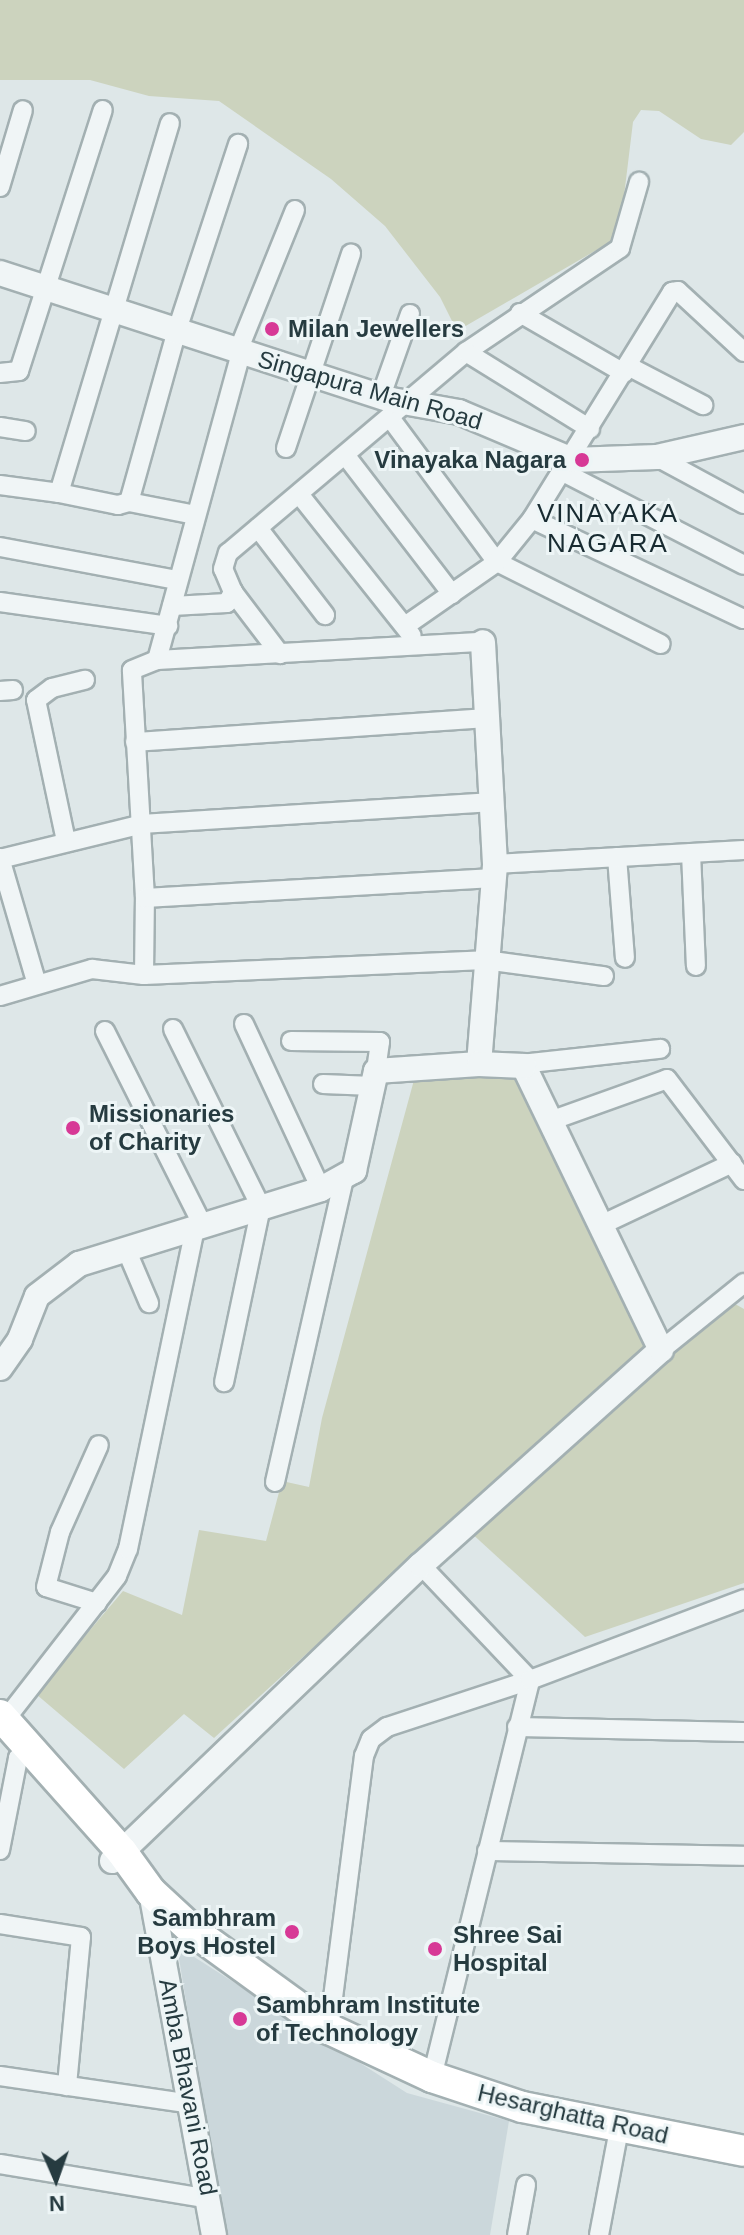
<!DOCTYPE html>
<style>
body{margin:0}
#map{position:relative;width:744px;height:2235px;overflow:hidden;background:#dee7e8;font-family:Helvetica,sans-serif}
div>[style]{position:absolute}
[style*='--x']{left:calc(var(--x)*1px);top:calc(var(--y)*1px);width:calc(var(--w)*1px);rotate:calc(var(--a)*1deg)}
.built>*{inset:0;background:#cbd7db}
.green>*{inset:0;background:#ccd3be}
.roads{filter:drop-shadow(2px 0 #a3b0b2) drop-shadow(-2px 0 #a3b0b2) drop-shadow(0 2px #a3b0b2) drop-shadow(0 -2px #a3b0b2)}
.minor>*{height:18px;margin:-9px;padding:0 9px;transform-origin:9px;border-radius:9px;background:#f0f5f6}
.tertiary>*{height:24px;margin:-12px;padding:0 12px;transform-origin:12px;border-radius:12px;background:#f0f5f6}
.primary>*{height:30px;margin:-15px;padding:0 15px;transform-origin:15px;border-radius:15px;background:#fff}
.dots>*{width:22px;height:22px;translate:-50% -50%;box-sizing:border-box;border:4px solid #edf5f6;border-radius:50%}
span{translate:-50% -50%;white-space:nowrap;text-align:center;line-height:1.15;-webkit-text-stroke:6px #edf5f6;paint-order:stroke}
.poi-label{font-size:24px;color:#263b40;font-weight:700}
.left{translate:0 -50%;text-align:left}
.right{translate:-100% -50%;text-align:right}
.street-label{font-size:24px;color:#263b40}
.neighbourhood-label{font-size:26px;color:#182b31;letter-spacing:2px}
.north{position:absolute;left:16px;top:2139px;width:80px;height:80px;-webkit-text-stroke:6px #edf5f6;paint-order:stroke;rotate:178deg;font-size:22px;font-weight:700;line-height:32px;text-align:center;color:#263b40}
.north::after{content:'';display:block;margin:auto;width:28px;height:36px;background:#263b40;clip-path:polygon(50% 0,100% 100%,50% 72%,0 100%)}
</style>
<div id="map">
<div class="built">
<i style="clip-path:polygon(177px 1946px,407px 2093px,509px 2121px,490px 2235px,224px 2235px)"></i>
</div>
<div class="green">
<i style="clip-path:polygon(0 0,744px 0,744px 132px,731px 145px,701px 139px,659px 111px,641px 110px,633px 122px,619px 237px,457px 331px,440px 297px,385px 226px,331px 179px,219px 101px,149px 96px,90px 80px,0 80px)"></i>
<i style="clip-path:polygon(519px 1070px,646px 1345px,214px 1738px,184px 1714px,124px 1769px,36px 1694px,123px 1591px,182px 1615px,199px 1530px,266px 1541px,282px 1481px,309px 1487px,322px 1418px,414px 1080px)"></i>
<i style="clip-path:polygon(728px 1300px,744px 1309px,744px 1583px,585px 1637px,468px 1530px)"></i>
</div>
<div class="roads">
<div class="minor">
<i style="--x:0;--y:187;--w:80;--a:-73.4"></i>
<i style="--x:520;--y:313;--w:120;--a:30"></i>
<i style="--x:238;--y:351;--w:152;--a:-68"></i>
<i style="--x:466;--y:352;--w:186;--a:-34"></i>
<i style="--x:620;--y:248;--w:69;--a:-73.9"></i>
<i style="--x:628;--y:366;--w:85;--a:27.5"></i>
<i style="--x:0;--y:373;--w:19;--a:-6"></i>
<i style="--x:19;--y:371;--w:274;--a:-72.2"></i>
<i style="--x:381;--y:396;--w:87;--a:-70.5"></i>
<i style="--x:391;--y:419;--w:178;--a:53.5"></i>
<i style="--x:497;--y:562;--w:183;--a:26.6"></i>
<i style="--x:0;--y:427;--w:26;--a:9"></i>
<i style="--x:286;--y:448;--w:205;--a:-71.5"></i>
<i style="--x:346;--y:456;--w:174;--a:52.5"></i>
<i style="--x:657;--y:457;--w:99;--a:28.4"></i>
<i style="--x:563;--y:472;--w:203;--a:27.2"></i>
<i style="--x:0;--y:485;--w:60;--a:7.7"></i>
<i style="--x:59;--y:493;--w:386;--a:-73.3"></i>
<i style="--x:59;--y:493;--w:60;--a:11.5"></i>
<i style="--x:118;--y:505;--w:11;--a:-15"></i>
<i style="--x:129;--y:502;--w:179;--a:-74.4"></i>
<i style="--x:177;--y:330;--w:196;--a:-71.8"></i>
<i style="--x:299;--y:494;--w:181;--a:51.5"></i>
<i style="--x:129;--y:502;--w:67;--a:11.1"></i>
<i style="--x:532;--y:519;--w:234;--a:25.3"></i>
<i style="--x:258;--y:528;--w:110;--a:52.4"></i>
<i style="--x:0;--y:547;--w:179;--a:10.6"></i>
<i style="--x:233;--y:592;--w:78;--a:52.8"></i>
<i style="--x:0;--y:602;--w:170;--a:8.1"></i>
<i style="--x:172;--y:606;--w:55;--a:-3.1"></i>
<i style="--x:227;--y:603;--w:13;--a:-61"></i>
<i style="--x:233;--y:592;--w:25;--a:-113"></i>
<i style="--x:223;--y:569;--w:17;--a:-73"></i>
<i style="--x:228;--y:553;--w:312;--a:-40.2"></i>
<i style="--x:466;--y:352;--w:146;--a:31.8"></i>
<i style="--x:405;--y:626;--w:112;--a:-34.8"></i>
<i style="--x:497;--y:562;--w:55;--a:-50.9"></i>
<i style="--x:532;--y:519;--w:267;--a:-58.3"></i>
<i style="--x:672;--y:292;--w:6;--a:-9"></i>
<i style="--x:678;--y:291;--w:90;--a:42.7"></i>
<i style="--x:157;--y:660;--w:326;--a:-3.2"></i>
<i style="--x:0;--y:691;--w:13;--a:-4"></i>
<i style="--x:135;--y:742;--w:355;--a:-3.9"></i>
<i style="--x:66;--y:841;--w:144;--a:-102"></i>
<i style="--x:36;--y:700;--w:20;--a:-37"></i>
<i style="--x:52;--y:688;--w:34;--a:-14"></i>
<i style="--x:691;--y:853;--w:113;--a:87.5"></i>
<i style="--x:617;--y:857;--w:101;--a:85.5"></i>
<i style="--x:0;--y:858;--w:128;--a:73.7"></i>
<i style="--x:0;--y:859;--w:146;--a:-13.8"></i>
<i style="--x:142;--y:824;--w:351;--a:-3.6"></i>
<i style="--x:495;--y:864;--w:249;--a:-3.2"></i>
<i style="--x:145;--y:898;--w:228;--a:-93.3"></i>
<i style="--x:132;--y:670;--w:27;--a:-22"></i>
<i style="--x:157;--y:660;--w:319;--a:-74.7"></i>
<i style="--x:144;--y:975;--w:77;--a:-89.3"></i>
<i style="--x:145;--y:898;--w:349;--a:-3.3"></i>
<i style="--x:0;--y:996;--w:96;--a:-16.4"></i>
<i style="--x:92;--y:969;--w:52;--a:6.6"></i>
<i style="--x:144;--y:975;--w:341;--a:-2.5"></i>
<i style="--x:485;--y:960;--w:120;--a:7.7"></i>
<i style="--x:244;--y:1024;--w:182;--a:65"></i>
<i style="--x:173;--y:1029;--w:199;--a:63.7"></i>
<i style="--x:261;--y:1207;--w:179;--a:101.9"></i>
<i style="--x:105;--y:1031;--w:218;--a:63.3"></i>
<i style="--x:291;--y:1041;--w:89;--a:0.6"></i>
<i style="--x:380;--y:1042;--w:29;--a:98"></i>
<i style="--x:521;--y:1064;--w:140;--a:-6.2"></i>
<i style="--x:323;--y:1084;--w:50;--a:2.3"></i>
<i style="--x:550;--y:1121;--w:124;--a:-19.7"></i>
<i style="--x:667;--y:1079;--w:127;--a:52.7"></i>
<i style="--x:601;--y:1225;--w:145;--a:-25.3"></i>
<i style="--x:126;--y:1249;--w:59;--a:66.9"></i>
<i style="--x:661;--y:1350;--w:107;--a:-38.9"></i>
<i style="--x:275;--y:1482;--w:311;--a:-77.2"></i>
<i style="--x:97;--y:1603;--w:53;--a:-162.6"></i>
<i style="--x:46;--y:1587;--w:57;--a:-75.7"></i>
<i style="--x:60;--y:1532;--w:95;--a:-65.9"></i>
<i style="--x:5;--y:1720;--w:182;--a:-52.1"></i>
<i style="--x:117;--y:1576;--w:29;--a:-68"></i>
<i style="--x:128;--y:1549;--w:328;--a:-78.2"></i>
<i style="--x:517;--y:1727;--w:227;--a:1.3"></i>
<i style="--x:0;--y:1850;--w:94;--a:-78.9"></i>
<i style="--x:18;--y:1758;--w:14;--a:-34"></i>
<i style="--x:487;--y:1851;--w:257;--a:1.1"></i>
<i style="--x:0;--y:1924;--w:82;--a:9.1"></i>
<i style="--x:81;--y:1937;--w:150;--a:95.4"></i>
<i style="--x:329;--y:2029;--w:275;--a:-82.7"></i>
<i style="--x:364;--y:1756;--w:18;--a:-68"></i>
<i style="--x:371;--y:1739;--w:20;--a:-37"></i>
<i style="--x:387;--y:1727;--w:151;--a:-18.2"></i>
<i style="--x:530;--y:1680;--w:158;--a:-133.5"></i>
<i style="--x:0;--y:2076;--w:193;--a:8.3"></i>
<i style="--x:432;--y:2077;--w:409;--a:-76.1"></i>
<i style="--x:530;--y:1680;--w:229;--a:-20.7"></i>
<i style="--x:0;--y:2164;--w:212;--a:9.5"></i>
<i style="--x:517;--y:2235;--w:51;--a:-79.8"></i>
<i style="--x:599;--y:2235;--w:108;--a:-79.3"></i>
</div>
<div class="tertiary">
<i style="--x:0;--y:273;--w:412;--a:18"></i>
<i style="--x:392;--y:400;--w:68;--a:10.2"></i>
<i style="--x:459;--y:412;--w:123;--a:23"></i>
<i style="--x:572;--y:460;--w:85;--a:-2"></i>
<i style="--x:657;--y:457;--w:89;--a:-12.9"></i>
<i style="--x:0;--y:1368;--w:35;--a:-55"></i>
<i style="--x:20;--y:1339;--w:46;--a:-68.4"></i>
<i style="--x:37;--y:1296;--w:53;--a:-37.3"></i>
<i style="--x:79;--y:1264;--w:253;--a:-17.2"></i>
<i style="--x:321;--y:1189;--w:38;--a:-29"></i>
<i style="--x:354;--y:1171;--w:102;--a:-77.6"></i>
<i style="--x:376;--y:1071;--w:103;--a:-3.9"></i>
<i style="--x:479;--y:1064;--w:201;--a:-85.4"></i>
<i style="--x:495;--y:864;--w:222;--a:-93.1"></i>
<i style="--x:112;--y:1861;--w:428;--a:-43.8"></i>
<i style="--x:421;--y:1565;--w:322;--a:-41.9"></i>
<i style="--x:661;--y:1350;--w:315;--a:-115.8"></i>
<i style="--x:524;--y:1066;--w:45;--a:-177.5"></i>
<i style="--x:151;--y:1892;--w:349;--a:79.6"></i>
</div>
<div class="primary">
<i style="--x:0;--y:1715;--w:183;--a:48.3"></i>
<i style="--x:122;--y:1852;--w:49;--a:54.1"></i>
<i style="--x:151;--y:1892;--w:56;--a:42.8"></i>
<i style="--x:192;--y:1930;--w:169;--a:35.9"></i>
<i style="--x:329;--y:2029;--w:114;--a:25"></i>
<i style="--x:432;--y:2077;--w:95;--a:18.4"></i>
<i style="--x:522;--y:2107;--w:226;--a:11.2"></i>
</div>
</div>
<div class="dots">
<i style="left:272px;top:329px;background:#d73996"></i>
<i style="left:582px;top:460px;background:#d73996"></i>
<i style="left:73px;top:1128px;background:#d73996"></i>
<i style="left:292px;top:1932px;background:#d73996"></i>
<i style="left:435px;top:1949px;background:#d73996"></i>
<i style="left:240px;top:2019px;background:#d73996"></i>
</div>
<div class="poi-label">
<span class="left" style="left:288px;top:329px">Milan Jewellers</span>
<span class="right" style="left:566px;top:460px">Vinayaka Nagara</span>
<span class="left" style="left:89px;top:1128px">Missionaries<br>of Charity</span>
<span class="right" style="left:276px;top:1932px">Sambhram<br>Boys Hostel</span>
<span class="left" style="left:453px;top:1949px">Shree Sai<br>Hospital</span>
<span class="left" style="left:256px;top:2019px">Sambhram Institute<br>of Technology</span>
</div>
<div class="street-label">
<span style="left:370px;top:390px;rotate:16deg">Singapura Main Road</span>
<span style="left:188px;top:2087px;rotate:79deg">Amba Bhavani Road</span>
<span style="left:573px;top:2114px;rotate:13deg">Hesarghatta Road</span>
</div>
<div class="neighbourhood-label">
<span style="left:608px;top:529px">VINAYAKA<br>NAGARA</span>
</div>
<div class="north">N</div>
</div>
